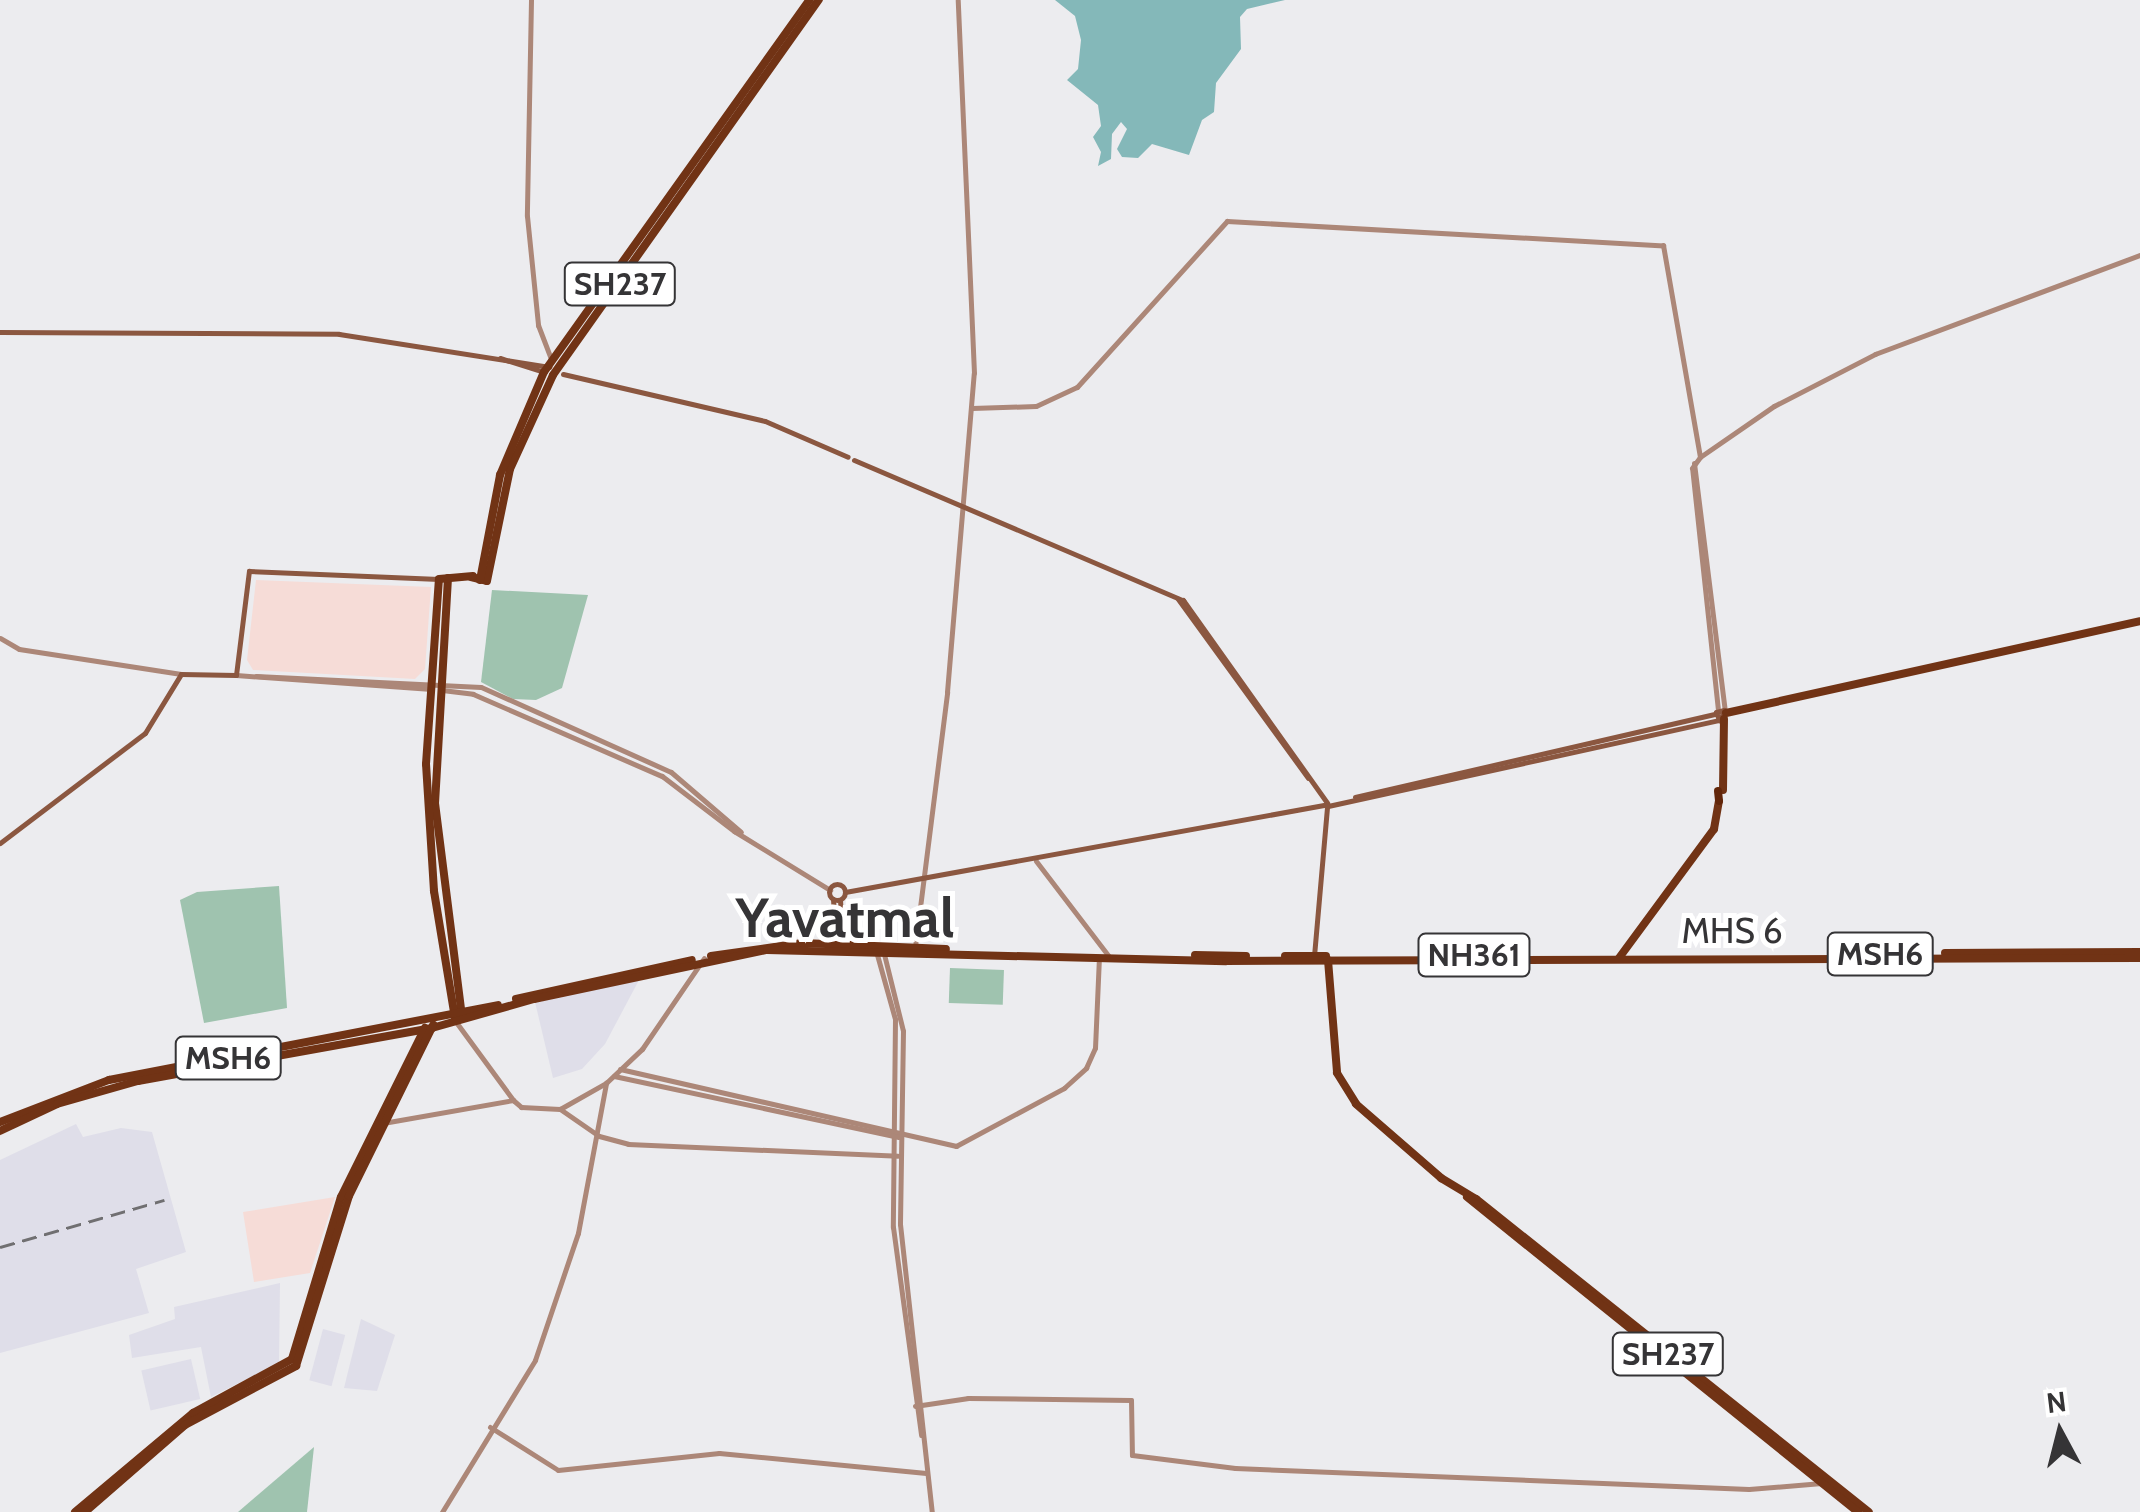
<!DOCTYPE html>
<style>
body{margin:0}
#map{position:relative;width:2140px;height:1512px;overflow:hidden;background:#ececef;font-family:Cabin,sans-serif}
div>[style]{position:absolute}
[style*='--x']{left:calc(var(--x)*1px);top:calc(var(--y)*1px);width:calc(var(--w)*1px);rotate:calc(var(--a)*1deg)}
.commercial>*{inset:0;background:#f6dcd7}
.built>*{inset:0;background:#dfdee9;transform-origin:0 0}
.green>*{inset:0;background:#9fc3af;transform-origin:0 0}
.water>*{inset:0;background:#84b8b9}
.tertiary>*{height:5px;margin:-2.5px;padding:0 2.5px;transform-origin:2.5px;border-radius:2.5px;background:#ac8778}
.secondary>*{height:5px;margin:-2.5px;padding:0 2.5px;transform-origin:2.5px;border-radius:2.5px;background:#8b5740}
.secondary>.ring{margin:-2.5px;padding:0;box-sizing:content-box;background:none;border:5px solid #8b5740;border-radius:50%}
.primary>*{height:8px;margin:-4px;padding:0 4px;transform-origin:4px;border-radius:4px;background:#713315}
.trunk>*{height:8px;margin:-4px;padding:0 4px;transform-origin:4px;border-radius:4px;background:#62260a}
.rail>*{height:2.5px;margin-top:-1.25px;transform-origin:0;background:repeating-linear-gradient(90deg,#706f71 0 15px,transparent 0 23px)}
span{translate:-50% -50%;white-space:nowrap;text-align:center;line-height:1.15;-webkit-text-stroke:10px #fff;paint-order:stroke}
.shield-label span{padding:2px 8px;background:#fff;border:2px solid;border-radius:8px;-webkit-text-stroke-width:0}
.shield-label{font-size:32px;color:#353436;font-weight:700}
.street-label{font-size:35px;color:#353436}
.town-label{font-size:55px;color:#353436;font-weight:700}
.north{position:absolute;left:2010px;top:1382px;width:100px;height:100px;-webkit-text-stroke:8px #fff;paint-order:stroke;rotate:353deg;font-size:28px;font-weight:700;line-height:40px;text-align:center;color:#353436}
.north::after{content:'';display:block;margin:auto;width:35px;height:45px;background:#353436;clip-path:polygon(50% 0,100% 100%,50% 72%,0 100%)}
</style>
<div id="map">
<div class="commercial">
<i style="clip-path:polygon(256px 580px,431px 587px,425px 669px,415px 679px,253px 670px,247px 660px)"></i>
<i style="clip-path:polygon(335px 1197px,310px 1273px,254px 1282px,243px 1212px)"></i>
</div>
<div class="built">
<i style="clip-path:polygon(639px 980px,605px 1044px,582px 1069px,553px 1078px,535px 1002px)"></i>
<i style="clip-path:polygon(76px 1124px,83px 1137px,121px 1128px,152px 1132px,186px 1252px,136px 1269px,149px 1313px,0 1353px,0 1160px)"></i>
<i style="clip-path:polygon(280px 1283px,279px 1363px,211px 1397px,201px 1347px,132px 1358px,129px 1335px,175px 1319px,174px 1307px)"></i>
<i style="clip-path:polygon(361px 1319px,395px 1335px,377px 1391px,344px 1388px)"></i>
<i style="left:323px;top:1329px;width:23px;height:53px;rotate:15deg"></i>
<i style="left:191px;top:1359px;width:41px;height:51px;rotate:77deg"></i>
</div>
<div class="green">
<i style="clip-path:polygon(492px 590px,588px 595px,562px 688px,536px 700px,513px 699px,481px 682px)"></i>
<i style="clip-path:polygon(279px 886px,287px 1008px,204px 1023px,180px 900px,197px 892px)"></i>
<i style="left:950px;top:968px;width:54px;height:35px;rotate:2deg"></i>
<i style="clip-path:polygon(314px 1447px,307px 1512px,238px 1512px)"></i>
</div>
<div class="water">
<i style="clip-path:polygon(1055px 0,1285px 0,1247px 9px,1240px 17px,1241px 49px,1216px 83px,1214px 112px,1202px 120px,1189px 155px,1152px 144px,1138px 158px,1122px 157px,1117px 149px,1127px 129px,1121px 122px,1112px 134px,1111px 159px,1098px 166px,1101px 152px,1093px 137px,1101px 126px,1098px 105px,1067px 80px,1078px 69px,1081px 40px,1075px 16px)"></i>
</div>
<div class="tertiary">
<i style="--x:531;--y:0;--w:216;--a:91.1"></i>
<i style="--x:527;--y:216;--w:110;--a:84.2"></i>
<i style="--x:538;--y:325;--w:36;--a:69"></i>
<i style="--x:972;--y:408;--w:64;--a:-1.8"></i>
<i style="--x:1036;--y:406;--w:45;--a:-24.9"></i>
<i style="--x:1077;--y:387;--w:224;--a:-47.9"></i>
<i style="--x:1227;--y:221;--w:437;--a:3.2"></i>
<i style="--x:1663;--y:245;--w:215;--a:80.1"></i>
<i style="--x:1694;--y:463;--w:250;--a:82.9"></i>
<i style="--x:0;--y:638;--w:22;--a:30"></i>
<i style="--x:19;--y:649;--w:164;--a:8.8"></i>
<i style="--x:236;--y:675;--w:196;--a:4.1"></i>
<i style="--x:256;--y:676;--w:225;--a:2.8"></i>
<i style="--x:481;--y:687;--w:208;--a:24.1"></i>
<i style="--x:671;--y:772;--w:92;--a:40.6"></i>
<i style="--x:442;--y:690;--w:31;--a:7"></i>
<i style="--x:473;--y:694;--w:206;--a:23.5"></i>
<i style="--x:662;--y:776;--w:91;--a:37.4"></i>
<i style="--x:734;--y:831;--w:113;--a:31.6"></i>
<i style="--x:1718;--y:710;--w:243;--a:-96.1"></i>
<i style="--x:1692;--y:468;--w:14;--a:-54"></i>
<i style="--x:1700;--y:457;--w:90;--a:-34.6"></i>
<i style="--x:1774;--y:406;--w:114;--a:-27.2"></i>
<i style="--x:1875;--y:354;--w:283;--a:-20.5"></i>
<i style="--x:1036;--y:861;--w:123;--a:52.6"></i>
<i style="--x:915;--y:947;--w:257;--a:-82.8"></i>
<i style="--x:947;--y:692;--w:320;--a:-85.2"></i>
<i style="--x:974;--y:373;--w:373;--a:-92.5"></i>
<i style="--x:883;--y:950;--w:83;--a:76.1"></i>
<i style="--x:903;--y:1031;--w:193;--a:90.9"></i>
<i style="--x:900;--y:1224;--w:290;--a:83.7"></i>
<i style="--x:876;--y:951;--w:71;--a:74.4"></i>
<i style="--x:895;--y:1019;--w:208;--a:90.6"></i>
<i style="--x:893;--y:1227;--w:210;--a:82.3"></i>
<i style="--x:456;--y:1022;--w:97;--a:53.8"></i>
<i style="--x:513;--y:1100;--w:11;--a:41"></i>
<i style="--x:521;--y:1107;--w:39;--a:3"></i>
<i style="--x:560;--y:1109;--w:53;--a:-29.5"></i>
<i style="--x:606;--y:1083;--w:50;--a:-43.4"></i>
<i style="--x:642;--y:1049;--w:110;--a:-55.7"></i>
<i style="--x:620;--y:1069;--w:345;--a:12.9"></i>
<i style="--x:956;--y:1146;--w:123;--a:-28.2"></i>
<i style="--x:1064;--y:1088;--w:30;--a:-42"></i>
<i style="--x:1086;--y:1068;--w:22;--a:-66"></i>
<i style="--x:1095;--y:1048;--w:91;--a:-87.5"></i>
<i style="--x:614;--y:1076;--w:291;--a:12.1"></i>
<i style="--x:560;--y:1109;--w:47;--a:34.7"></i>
<i style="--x:599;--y:1136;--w:30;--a:15"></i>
<i style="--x:628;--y:1144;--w:270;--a:2.5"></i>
<i style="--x:383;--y:1123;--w:132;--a:-10"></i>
<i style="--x:915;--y:1406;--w:54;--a:-8.6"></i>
<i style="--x:968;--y:1398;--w:163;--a:0.7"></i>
<i style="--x:1131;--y:1400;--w:55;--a:89"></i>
<i style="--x:1132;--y:1455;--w:104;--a:7.2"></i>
<i style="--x:1235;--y:1468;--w:514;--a:2.34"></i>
<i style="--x:1749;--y:1489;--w:73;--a:-4.7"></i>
<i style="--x:490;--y:1427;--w:80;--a:32.3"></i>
<i style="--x:558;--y:1470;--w:162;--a:-6"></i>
<i style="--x:719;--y:1453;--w:208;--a:5.5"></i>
<i style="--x:442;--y:1512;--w:178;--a:-58.5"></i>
<i style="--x:535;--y:1360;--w:134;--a:-71.3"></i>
<i style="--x:578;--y:1233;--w:153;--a:-79.4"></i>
</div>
<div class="secondary">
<i style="--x:0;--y:332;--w:339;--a:0.3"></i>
<i style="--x:339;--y:334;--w:213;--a:8.9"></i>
<i style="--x:500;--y:358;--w:46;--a:17.7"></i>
<i style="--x:563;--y:374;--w:207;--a:13.1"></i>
<i style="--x:765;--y:421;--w:90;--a:23.4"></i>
<i style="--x:854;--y:460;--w:358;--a:23.1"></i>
<i style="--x:1183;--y:600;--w:249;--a:54.6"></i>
<i style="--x:1178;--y:599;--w:221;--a:54"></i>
<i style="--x:1355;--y:797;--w:369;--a:-13"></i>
<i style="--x:1328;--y:806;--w:401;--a:-12.4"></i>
<i style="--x:1720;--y:720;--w:11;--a:-68"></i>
<i style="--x:1724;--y:710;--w:8;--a:166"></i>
<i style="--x:1716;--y:712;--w:9;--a:69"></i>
<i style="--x:0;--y:843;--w:182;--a:-37.2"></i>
<i style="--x:145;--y:733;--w:69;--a:-58.6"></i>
<i style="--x:181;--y:674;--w:55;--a:1"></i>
<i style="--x:236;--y:675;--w:105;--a:-82.9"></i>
<i style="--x:249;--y:571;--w:190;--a:2.4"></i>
<i class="ring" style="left:829px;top:884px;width:11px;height:11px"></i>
<i style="--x:845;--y:892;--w:488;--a:-10.3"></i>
<i style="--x:833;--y:899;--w:45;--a:86.2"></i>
<i style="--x:840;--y:900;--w:45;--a:86.2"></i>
<i style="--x:1314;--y:956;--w:151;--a:-85"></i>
</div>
<div class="primary">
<i style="--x:471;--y:577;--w:16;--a:14"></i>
<i style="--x:487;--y:581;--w:114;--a:-78.4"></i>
<i style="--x:510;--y:469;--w:103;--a:-65.4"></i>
<i style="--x:553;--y:375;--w:460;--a:-54.7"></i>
<i style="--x:448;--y:578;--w:225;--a:93.3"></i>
<i style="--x:435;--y:803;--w:216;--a:82.8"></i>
<i style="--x:480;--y:580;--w:107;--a:-79.2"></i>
<i style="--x:500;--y:475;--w:112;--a:-66.9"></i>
<i style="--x:544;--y:372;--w:457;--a:-54.5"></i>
<i style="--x:1726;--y:713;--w:424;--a:-12.5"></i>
<i style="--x:1723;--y:790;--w:71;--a:-89.2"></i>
<i style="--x:1945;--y:953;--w:195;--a:-0.3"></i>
<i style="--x:1195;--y:955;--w:51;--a:1.1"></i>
<i style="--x:711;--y:956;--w:92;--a:-8.1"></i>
<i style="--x:802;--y:943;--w:144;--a:2.4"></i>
<i style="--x:1285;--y:956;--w:41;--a:0"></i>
<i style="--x:1619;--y:958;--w:160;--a:-53.6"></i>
<i style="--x:1714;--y:829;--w:28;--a:-80"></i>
<i style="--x:1328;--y:960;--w:113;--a:85.4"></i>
<i style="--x:1337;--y:1073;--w:36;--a:58"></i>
<i style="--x:1356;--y:1104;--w:113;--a:41"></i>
<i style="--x:1441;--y:1178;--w:41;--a:31"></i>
<i style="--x:1476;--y:1199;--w:502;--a:38.54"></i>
<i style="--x:516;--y:999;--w:180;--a:-12.5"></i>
<i style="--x:455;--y:1018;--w:129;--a:-99.4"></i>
<i style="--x:434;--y:891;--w:127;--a:-93.6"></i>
<i style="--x:426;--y:764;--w:185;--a:-86"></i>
<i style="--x:439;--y:579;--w:34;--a:-5"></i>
<i style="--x:0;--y:1122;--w:117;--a:-21.1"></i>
<i style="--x:109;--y:1080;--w:396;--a:-10.9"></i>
<i style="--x:0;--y:1131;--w:63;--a:-25.3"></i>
<i style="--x:57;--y:1104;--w:84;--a:-15.9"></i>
<i style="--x:138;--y:1081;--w:299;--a:-10.2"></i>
<i style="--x:432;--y:1028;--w:106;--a:-15.9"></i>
<i style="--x:534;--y:999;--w:238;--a:-11.9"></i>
<i style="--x:767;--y:950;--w:459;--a:1.4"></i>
<i style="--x:1226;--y:961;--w:914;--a:-0.19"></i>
<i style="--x:1467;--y:1197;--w:502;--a:38.86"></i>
<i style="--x:75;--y:1512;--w:154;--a:-40"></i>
<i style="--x:193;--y:1413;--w:113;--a:-28.6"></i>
<i style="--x:292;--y:1359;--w:169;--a:-73.2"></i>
<i style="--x:341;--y:1197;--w:189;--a:-63.6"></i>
<i style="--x:85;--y:1512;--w:133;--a:-41"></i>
<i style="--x:185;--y:1425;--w:126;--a:-28"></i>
<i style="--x:296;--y:1366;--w:178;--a:-72.7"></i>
<i style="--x:349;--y:1196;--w:191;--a:-63.8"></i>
</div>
<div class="trunk">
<i style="--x:1718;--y:791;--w:10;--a:84"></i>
</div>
<div class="rail">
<i style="--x:0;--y:1247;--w:171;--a:-16"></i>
</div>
<div class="shield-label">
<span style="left:620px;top:284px">SH237</span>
<span style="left:1880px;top:954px">MSH6</span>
<span style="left:1474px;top:955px">NH361</span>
<span style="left:228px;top:1058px">MSH6</span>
<span style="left:1668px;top:1354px">SH237</span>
</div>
<div class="street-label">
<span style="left:1732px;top:931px">MHS 6</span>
</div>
<div class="town-label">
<span style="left:845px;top:918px">Yavatmal</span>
</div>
<div class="north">N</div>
</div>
